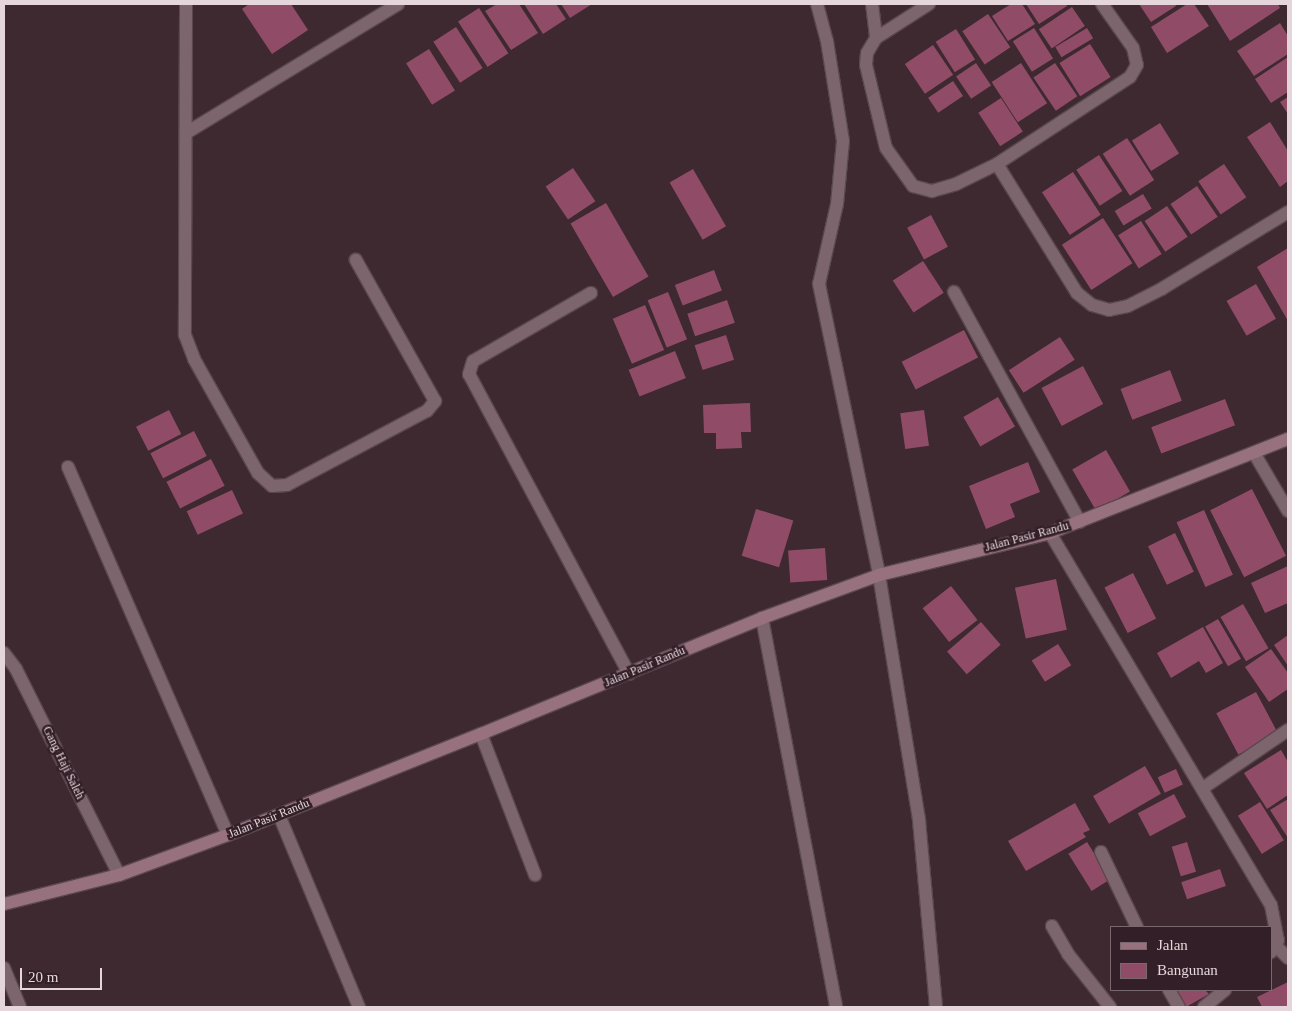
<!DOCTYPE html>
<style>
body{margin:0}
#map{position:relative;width:1292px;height:1011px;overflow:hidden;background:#3e2930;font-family:"Times New Roman",serif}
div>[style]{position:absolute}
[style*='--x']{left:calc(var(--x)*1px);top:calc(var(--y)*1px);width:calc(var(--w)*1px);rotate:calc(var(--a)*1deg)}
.building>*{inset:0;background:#904c67;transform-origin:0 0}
.roads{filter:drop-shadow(1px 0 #5a484e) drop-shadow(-1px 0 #5a484e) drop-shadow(0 1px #5a484e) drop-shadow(0 -1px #5a484e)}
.service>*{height:12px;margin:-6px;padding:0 6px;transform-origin:6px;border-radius:6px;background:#7d656d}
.minor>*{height:12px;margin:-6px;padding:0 6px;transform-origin:6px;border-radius:6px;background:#7d656d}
.tertiary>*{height:12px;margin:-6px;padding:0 6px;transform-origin:6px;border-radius:6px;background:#7d656d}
.secondary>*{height:12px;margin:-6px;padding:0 6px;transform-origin:6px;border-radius:6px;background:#98717f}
span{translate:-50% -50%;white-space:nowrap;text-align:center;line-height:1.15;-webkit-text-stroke:5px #331f27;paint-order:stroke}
.street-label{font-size:12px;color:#e4d6da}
.frame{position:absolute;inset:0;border:5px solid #e4d6da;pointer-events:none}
.legend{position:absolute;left:1110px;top:926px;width:162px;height:65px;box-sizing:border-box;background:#331f27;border:1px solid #7a686f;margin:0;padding:6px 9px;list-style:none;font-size:15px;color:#e4d6da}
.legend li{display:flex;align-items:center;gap:10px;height:25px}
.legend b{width:25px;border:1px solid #7a686f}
.scale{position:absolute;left:20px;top:968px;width:82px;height:22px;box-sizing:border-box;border:2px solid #e4d6da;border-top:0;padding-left:6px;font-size:15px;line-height:18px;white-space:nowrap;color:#e4d6da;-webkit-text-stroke:4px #331f27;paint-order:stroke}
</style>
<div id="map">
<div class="building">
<i style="clip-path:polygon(249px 4px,291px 4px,308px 30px,272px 54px,242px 9px)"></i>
<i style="clip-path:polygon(497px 4px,519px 4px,538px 33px,511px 50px,485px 11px)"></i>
<i style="clip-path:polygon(524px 4px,556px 4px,566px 19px,543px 34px)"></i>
<i style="clip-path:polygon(561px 4px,592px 4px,570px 18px)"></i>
<i style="clip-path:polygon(1011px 4px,1022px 4px,1035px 24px,1008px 41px,992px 16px)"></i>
<i style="clip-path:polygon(1026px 4px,1066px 4px,1067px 6px,1039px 24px)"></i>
<i style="clip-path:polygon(1139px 4px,1175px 4px,1176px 6px,1151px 22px)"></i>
<i style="clip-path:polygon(1187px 4px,1194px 4px,1209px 26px,1167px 53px,1151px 27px)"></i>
<i style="clip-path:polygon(1207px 4px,1278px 4px,1280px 8px,1230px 41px)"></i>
<i style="left:1072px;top:7px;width:23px;height:40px;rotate:56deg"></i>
<i style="left:479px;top:8px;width:54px;height:25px;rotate:57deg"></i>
<i style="left:988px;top:14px;width:40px;height:31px;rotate:56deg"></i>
<i style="clip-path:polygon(1280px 23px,1288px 36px,1288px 54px,1254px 76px,1237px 51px)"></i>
<i style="left:456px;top:27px;width:49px;height:27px;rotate:57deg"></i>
<i style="left:1034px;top:28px;width:36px;height:25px;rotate:58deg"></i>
<i style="left:1087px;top:28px;width:12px;height:37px;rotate:59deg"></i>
<i style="left:956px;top:29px;width:36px;height:24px;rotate:58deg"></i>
<i style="left:1090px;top:44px;width:39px;height:36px;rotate:58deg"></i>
<i style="left:933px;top:45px;width:36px;height:34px;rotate:56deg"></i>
<i style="left:429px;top:49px;width:49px;height:27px;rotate:58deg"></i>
<i style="clip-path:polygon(1288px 57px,1288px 92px,1271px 103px,1255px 79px)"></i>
<i style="left:976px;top:63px;width:27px;height:24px;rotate:56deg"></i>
<i style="left:1021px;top:63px;width:48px;height:35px;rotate:57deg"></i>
<i style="left:1055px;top:63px;width:40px;height:26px;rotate:56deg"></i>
<i style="left:953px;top:81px;width:18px;height:30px;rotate:56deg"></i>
<i style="clip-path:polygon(1288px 97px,1288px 114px,1280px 102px)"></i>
<i style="left:1001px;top:98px;width:40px;height:27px;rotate:57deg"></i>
<i style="clip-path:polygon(1270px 122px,1288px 151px,1288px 181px,1280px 187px,1247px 137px)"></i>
<i style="left:1160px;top:123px;width:36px;height:33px;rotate:58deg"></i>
<i style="left:1127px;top:138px;width:50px;height:29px;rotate:57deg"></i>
<i style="left:1099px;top:155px;width:43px;height:27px;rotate:57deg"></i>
<i style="left:1224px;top:164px;width:40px;height:31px;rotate:56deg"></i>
<i style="left:573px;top:168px;width:40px;height:33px;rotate:56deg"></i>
<i style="left:693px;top:169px;width:66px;height:27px;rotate:60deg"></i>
<i style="left:1073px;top:172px;width:51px;height:37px;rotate:57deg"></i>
<i style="left:1197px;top:186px;width:37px;height:32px;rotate:56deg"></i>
<i style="left:1143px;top:194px;width:17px;height:33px;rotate:59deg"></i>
<i style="left:606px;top:203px;width:85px;height:41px;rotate:60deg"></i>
<i style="left:1167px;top:206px;width:37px;height:27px;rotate:56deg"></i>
<i style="left:931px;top:215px;width:36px;height:27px;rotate:62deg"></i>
<i style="left:1103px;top:218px;width:54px;height:49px;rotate:57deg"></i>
<i style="left:1141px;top:221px;width:39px;height:27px;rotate:58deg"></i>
<i style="clip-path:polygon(1288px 248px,1288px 321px,1257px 267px)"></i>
<i style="left:923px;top:261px;width:38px;height:36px;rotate:57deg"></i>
<i style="left:714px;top:270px;width:22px;height:42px;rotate:69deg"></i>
<i style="left:1256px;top:284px;width:40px;height:34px;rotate:60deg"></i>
<i style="left:668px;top:292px;width:51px;height:22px;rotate:68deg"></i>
<i style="left:727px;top:300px;width:24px;height:42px;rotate:71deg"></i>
<i style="left:645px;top:305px;width:49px;height:35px;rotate:67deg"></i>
<i style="left:964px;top:330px;width:31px;height:70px;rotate:63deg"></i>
<i style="left:726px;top:335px;width:26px;height:33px;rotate:72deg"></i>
<i style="left:1060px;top:337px;width:27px;height:61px;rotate:57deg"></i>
<i style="left:675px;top:351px;width:29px;height:50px;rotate:68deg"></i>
<i style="left:1083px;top:366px;width:43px;height:47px;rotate:62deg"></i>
<i style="left:1170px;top:370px;width:33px;height:53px;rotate:69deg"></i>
<i style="left:998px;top:397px;width:34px;height:40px;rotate:60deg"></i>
<i style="left:1225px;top:399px;width:28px;height:79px;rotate:69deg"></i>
<i style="clip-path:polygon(750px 403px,751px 432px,741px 432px,742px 448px,716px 449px,716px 433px,704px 433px,703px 405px)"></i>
<i style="left:169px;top:410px;width:27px;height:37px;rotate:63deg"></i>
<i style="left:924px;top:410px;width:36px;height:24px;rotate:82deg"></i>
<i style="left:194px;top:431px;width:28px;height:49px;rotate:63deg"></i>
<i style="left:1106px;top:450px;width:48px;height:39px;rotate:60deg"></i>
<i style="left:211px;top:459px;width:30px;height:50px;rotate:63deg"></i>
<i style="clip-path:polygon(1028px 462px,1040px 492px,1010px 504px,1015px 517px,986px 529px,969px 486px)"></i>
<i style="left:1252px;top:489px;width:75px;height:47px;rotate:63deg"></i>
<i style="left:232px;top:490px;width:26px;height:50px;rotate:65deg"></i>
<i style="left:756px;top:509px;width:39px;height:49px;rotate:17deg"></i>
<i style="left:1204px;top:510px;width:71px;height:30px;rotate:66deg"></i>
<i style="left:1175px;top:533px;width:43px;height:30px;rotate:64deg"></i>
<i style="left:825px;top:548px;width:32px;height:37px;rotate:86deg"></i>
<i style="clip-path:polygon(1288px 566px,1288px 603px,1265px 613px,1251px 583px)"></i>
<i style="left:1133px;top:573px;width:51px;height:32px;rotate:63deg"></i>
<i style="left:1056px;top:579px;width:52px;height:42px;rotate:78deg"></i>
<i style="left:951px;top:586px;width:43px;height:36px;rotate:52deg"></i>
<i style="left:1243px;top:604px;width:51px;height:26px;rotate:60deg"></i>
<i style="left:1218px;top:619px;width:46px;height:15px;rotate:60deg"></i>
<i style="left:981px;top:622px;width:30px;height:45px;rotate:49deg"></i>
<i style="clip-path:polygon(1203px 627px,1223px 663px,1206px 673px,1199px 661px,1171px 678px,1157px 653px)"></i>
<i style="clip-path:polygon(1288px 635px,1288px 666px,1274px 645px)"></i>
<i style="left:1058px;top:644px;width:25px;height:31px;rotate:58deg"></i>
<i style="clip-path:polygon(1271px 649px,1288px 673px,1288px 689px,1269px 702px,1245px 667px)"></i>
<i style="left:1256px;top:692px;width:47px;height:45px;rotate:62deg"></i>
<i style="clip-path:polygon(1281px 750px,1288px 762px,1288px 795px,1267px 809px,1244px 773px)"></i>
<i style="left:1145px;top:766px;width:32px;height:60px;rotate:60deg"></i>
<i style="left:1176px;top:769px;width:17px;height:20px;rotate:66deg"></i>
<i style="left:1174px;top:794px;width:26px;height:41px;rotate:62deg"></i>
<i style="clip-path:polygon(1288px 799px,1288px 838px,1270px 810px)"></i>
<i style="left:1260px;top:802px;width:45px;height:26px;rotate:58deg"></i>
<i style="clip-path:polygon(1075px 803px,1090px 830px,1083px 833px,1086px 837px,1026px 871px,1008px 841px)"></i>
<i style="left:1087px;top:842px;width:44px;height:22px;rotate:58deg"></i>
<i style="left:1187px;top:842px;width:31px;height:16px;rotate:73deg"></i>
<i style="left:1220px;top:869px;width:18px;height:41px;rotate:71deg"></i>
<i style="clip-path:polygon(1288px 982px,1288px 1007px,1262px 1007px,1257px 997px)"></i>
<i style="clip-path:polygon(1173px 990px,1205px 990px,1209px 994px,1186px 1007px)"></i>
</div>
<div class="roads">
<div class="service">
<i style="--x:762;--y:618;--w:396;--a:79.2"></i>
<i style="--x:4;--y:968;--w:42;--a:67.7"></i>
</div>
<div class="minor">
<i style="--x:186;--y:4;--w:331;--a:90.2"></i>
<i style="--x:185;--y:335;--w:26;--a:69"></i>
<i style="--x:194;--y:359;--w:131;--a:60.7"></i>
<i style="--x:258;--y:473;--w:19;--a:43"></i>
<i style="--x:272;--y:486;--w:15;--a:-4"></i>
<i style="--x:287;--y:485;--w:158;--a:-27.9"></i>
<i style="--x:427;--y:411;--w:13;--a:-51"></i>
<i style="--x:435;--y:401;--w:162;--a:-119.3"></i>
<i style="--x:817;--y:4;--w:38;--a:75"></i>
<i style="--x:827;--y:41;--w:101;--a:80.9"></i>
<i style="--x:843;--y:141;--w:63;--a:95.4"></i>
<i style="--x:837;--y:204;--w:82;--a:102.7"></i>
<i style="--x:819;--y:284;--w:297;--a:78.3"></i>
<i style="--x:879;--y:575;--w:248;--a:80.7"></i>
<i style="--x:919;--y:820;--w:188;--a:84.8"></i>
<i style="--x:872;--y:4;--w:34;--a:83"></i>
<i style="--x:929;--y:4;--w:63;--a:147.3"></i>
<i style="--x:876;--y:38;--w:17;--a:121"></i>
<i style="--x:867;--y:53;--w:12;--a:95"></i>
<i style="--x:866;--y:65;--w:85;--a:76.5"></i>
<i style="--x:886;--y:148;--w:47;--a:54.6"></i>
<i style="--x:913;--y:186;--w:20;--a:15"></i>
<i style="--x:932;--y:191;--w:25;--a:-16"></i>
<i style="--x:956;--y:184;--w:46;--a:-26"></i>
<i style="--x:1102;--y:4;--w:54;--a:54.8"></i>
<i style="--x:1133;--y:48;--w:17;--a:77"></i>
<i style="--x:1137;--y:65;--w:14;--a:120"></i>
<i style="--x:1130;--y:77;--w:159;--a:146.8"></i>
<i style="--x:997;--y:164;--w:152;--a:58.2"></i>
<i style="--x:1077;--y:293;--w:19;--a:39"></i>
<i style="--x:1092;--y:305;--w:18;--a:16"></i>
<i style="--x:1109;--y:310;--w:19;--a:-12"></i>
<i style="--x:1128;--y:306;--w:39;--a:-27"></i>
<i style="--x:1163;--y:288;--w:146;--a:-31.3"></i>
<i style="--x:186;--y:133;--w:248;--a:-31.3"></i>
<i style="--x:954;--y:292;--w:262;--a:61.3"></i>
<i style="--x:591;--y:293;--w:136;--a:150"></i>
<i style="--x:473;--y:361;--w:14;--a:107"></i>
<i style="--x:469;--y:374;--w:340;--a:61.9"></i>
<i style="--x:1254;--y:453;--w:67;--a:59.6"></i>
<i style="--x:68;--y:467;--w:401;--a:66.5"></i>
<i style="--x:4;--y:653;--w:20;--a:53"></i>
<i style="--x:16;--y:669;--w:230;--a:63.4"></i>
<i style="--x:481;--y:734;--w:151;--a:69"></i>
<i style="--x:1203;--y:788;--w:103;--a:-34.3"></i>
<i style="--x:279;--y:815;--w:208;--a:67.4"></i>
<i style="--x:1101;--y:852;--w:83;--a:64.4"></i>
<i style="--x:1052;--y:926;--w:32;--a:60"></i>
<i style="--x:1068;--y:954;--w:68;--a:51.6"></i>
<i style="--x:1277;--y:947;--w:16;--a:45"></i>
<i style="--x:1169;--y:990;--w:20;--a:60"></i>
</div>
<div class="tertiary">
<i style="--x:1050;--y:533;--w:433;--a:59.3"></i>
<i style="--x:1271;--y:905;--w:36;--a:79"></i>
<i style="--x:1278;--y:940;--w:14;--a:120"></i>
<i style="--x:1204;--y:1007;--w:27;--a:-39"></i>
</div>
<div class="secondary">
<i style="--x:4;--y:904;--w:119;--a:-14.2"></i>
<i style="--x:119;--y:875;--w:116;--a:-20.2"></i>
<i style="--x:228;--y:835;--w:272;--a:-21.8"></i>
<i style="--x:481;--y:734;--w:304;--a:-22.4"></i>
<i style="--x:762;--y:618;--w:125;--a:-20.2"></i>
<i style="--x:879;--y:575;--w:176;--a:-13.8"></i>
<i style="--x:1050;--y:533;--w:256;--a:-21.6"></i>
</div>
</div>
<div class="street-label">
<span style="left:1027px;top:537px;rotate:-15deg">Jalan Pasir Randu</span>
<span style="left:645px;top:667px;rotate:-23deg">Jalan Pasir Randu</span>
<span style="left:63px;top:763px;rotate:64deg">Gang Haji Saleh</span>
<span style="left:269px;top:819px;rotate:-22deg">Jalan Pasir Randu</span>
</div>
<div class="frame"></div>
<ul class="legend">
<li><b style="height:6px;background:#98717f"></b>Jalan</li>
<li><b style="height:14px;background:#904c67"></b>Bangunan</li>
</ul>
<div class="scale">20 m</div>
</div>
